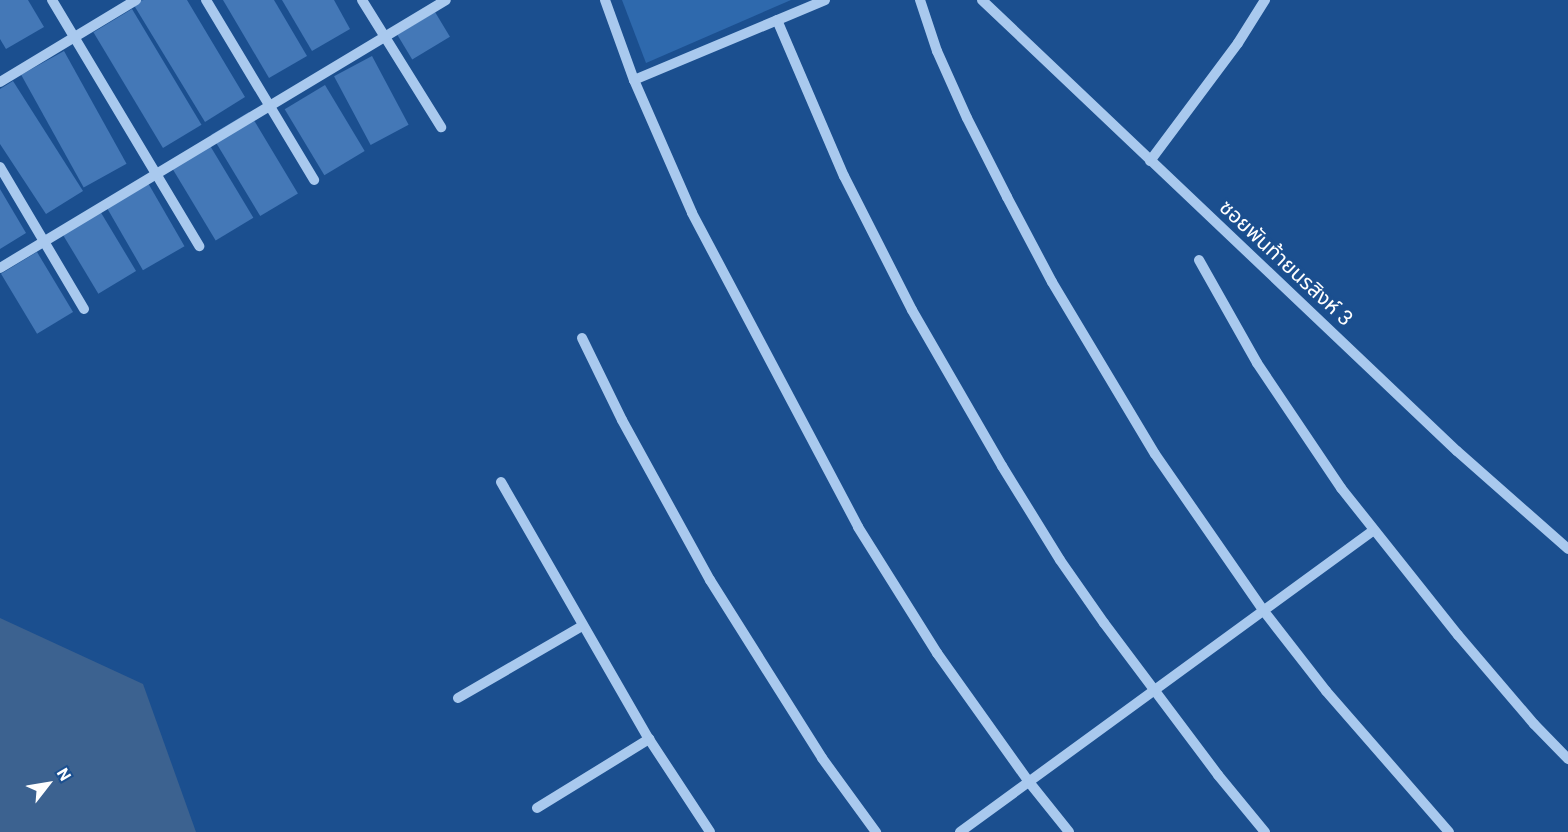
<!DOCTYPE html>
<meta charset="utf-8">
<style>
body{margin:0}
#map{position:relative;width:1568px;height:832px;overflow:hidden;background:#1b4f8f;font-family:Roboto,"Noto Sans Thai",sans-serif}
div>[style]{position:absolute}
[style*='--x']{left:calc(var(--x)*1px);top:calc(var(--y)*1px);width:calc(var(--w)*1px);rotate:calc(var(--a)*1deg)}
.green>*{inset:0;background:#2e69ad}
.water>*{inset:0;background:#3c6290}
.building>*{inset:0;background:#4478b7;transform-origin:0 0}
.minor>*{height:10px;margin:-5px;padding:0 5px;transform-origin:5px;border-radius:5px;background:#a9c9ee}
span{translate:-50% -50%;white-space:nowrap;text-align:center;line-height:1.15;-webkit-text-stroke:6px #1b4f8f;paint-order:stroke}
.street-label{font-size:21px;color:#fff}
.north{position:absolute;left:18px;top:754px;width:60px;height:60px;-webkit-text-stroke:4px #1b4f8f;paint-order:stroke;rotate:59deg;font-size:16px;font-weight:700;line-height:24px;text-align:center;color:#fff}
.north::after{content:'';display:block;margin:auto;width:21px;height:27px;background:#fff;clip-path:polygon(50% 0,100% 100%,50% 72%,0 100%)}
</style>
<div id="map">
<div class="green">
<i style="clip-path:polygon(622px 0,791px 0,646px 63px)"></i>
</div>
<div class="water">
<i style="clip-path:polygon(0 618px,143px 684px,196px 832px,0 832px)"></i>
</div>
<div class="building">
<i style="clip-path:polygon(0 0,28px 0,44px 27px,6px 49px,0 39px)"></i>
<i style="clip-path:polygon(144px 0,187px 0,245px 97px,205px 122px,132px 2px)"></i>
<i style="clip-path:polygon(223px 0,274px 0,307px 56px,269px 78px)"></i>
<i style="clip-path:polygon(282px 0,334px 0,350px 29px,312px 51px)"></i>
<i style="left:132px;top:9px;width:135px;height:45px;rotate:59deg"></i>
<i style="left:435px;top:12px;width:29px;height:44px;rotate:59deg"></i>
<i style="left:64px;top:51px;width:129px;height:49px;rotate:61deg"></i>
<i style="left:372px;top:56px;width:78px;height:43px;rotate:62deg"></i>
<i style="clip-path:polygon(13px 81px,83px 191px,46px 214px,0 144px,0 89px)"></i>
<i style="left:325px;top:85px;width:77px;height:47px;rotate:59deg"></i>
<i style="left:249px;top:112px;width:95px;height:44px;rotate:59deg"></i>
<i style="left:206px;top:139px;width:92px;height:44px;rotate:59deg"></i>
<i style="left:148px;top:183px;width:73px;height:48px;rotate:60deg"></i>
<i style="clip-path:polygon(0 189px,26px 233px,0 249px)"></i>
<i style="left:100px;top:211px;width:70px;height:44px;rotate:59deg"></i>
<i style="left:37px;top:252px;width:70px;height:42px;rotate:59deg"></i>
</div>
<div class="minor">
<i style="--x:52;--y:0;--w:287;--a:59.1"></i>
<i style="--x:206;--y:0;--w:210;--a:59"></i>
<i style="--x:362;--y:0;--w:150;--a:58.1"></i>
<i style="--x:605;--y:0;--w:85;--a:70.1"></i>
<i style="--x:634;--y:80;--w:145;--a:66.4"></i>
<i style="--x:692;--y:213;--w:355;--a:62.1"></i>
<i style="--x:858;--y:527;--w:149;--a:57.9"></i>
<i style="--x:937;--y:653;--w:158;--a:54.5"></i>
<i style="--x:1029;--y:782;--w:64;--a:51.3"></i>
<i style="--x:920;--y:0;--w:54;--a:71.6"></i>
<i style="--x:937;--y:51;--w:73;--a:65.9"></i>
<i style="--x:967;--y:118;--w:89;--a:63.1"></i>
<i style="--x:1007;--y:197;--w:96;--a:62.1"></i>
<i style="--x:1052;--y:282;--w:200;--a:59.1"></i>
<i style="--x:1155;--y:454;--w:190;--a:55.3"></i>
<i style="--x:1263;--y:610;--w:103;--a:52.1"></i>
<i style="--x:1326;--y:691;--w:187;--a:48.9"></i>
<i style="--x:982;--y:0;--w:655;--a:43.52"></i>
<i style="--x:1457;--y:451;--w:148;--a:41.4"></i>
<i style="--x:777;--y:20;--w:170;--a:66.8"></i>
<i style="--x:844;--y:176;--w:150;--a:63.1"></i>
<i style="--x:912;--y:310;--w:180;--a:60"></i>
<i style="--x:1002;--y:466;--w:110;--a:58.3"></i>
<i style="--x:1060;--y:560;--w:77;--a:55.1"></i>
<i style="--x:1104;--y:623;--w:190;--a:53.1"></i>
<i style="--x:1218;--y:775;--w:74;--a:50.5"></i>
<i style="--x:634;--y:80;--w:207;--a:-22.7"></i>
<i style="--x:0;--y:82;--w:159;--a:-31.1"></i>
<i style="--x:1150;--y:161;--w:147;--a:-53.3"></i>
<i style="--x:1238;--y:43;--w:51;--a:-57.9"></i>
<i style="--x:0;--y:167;--w:165;--a:59.4"></i>
<i style="--x:1199;--y:260;--w:118;--a:60.6"></i>
<i style="--x:1257;--y:363;--w:151;--a:56.1"></i>
<i style="--x:1341;--y:488;--w:188;--a:51.5"></i>
<i style="--x:1458;--y:635;--w:117;--a:49.5"></i>
<i style="--x:1534;--y:724;--w:49;--a:45.8"></i>
<i style="--x:0;--y:268;--w:520;--a:-31"></i>
<i style="--x:582;--y:338;--w:91;--a:64"></i>
<i style="--x:622;--y:420;--w:183;--a:61.2"></i>
<i style="--x:710;--y:580;--w:210;--a:57.8"></i>
<i style="--x:822;--y:758;--w:92;--a:53.9"></i>
<i style="--x:501;--y:482;--w:297;--a:60.1"></i>
<i style="--x:649;--y:739;--w:111;--a:56.7"></i>
<i style="--x:458;--y:698;--w:143;--a:-30.1"></i>
<i style="--x:537;--y:808;--w:132;--a:-31.6"></i>
<i style="--x:960;--y:832;--w:512;--a:-36.11"></i>
</div>
<div class="street-label">
<span style="left:1286px;top:263px;rotate:43deg">ซอยพันท้ายนรสิงห์ 3</span>
</div>
<div class="north">N</div>
</div>
